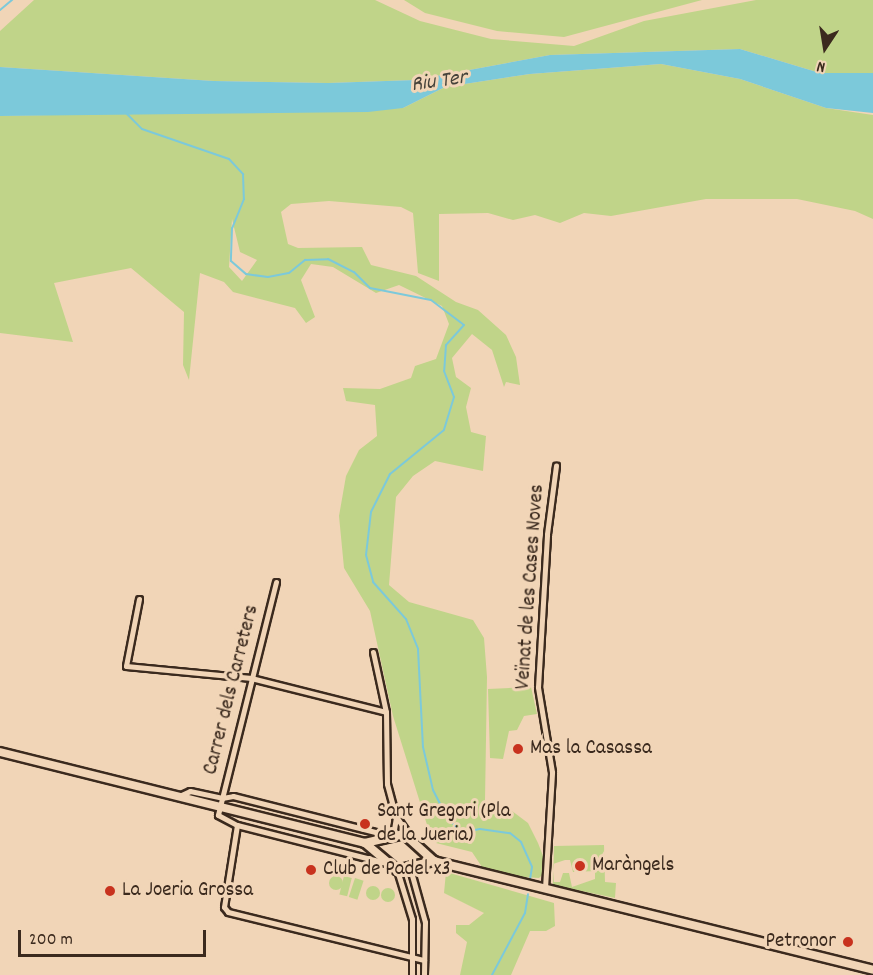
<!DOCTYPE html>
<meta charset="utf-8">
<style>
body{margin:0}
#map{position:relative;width:873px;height:975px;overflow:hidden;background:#f1d5b7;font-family:Dekko,sans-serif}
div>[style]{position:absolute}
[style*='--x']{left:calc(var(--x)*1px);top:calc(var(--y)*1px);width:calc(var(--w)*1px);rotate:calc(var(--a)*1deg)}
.green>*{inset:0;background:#c0d489;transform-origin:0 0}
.round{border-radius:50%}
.water>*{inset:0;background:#7cc9da}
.stream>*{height:2px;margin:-1px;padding:0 1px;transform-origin:1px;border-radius:1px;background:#7cc9da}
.roads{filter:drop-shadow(2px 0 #3b2a1e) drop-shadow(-2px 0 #3b2a1e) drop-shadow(0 2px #3b2a1e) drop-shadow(0 -2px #3b2a1e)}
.minor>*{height:5px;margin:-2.5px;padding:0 2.5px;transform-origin:2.5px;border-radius:2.5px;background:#f1d5b7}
.secondary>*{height:8px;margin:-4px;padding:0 4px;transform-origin:4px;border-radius:4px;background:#f1d5b7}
.dots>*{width:16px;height:16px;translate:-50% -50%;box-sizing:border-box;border:3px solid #f1d5b7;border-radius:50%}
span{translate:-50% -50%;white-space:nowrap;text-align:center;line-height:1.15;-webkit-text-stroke:6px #f1d5b7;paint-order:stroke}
.street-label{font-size:21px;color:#3b2a1e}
.poi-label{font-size:21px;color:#3b2a1e}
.left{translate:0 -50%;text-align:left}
.right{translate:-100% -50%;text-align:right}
.water-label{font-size:22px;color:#45423a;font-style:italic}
.north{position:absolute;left:795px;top:18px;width:60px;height:60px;-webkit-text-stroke:4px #f1d5b7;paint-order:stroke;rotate:192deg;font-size:16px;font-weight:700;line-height:24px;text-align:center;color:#3b2a1e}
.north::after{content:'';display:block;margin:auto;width:21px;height:27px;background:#3b2a1e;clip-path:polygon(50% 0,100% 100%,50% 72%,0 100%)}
.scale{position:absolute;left:18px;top:930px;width:188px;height:27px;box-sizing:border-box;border:3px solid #3b2a1e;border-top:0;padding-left:8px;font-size:18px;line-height:21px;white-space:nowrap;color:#3b2a1e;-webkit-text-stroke:4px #f1d5b7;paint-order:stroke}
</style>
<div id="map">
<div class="green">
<i style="clip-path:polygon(34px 0,375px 0,420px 21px,491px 39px,574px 46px,644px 21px,756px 0,873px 0,873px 73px,820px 73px,740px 49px,550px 55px,415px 80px,328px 83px,214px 81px,0 67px,0 31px)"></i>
<i style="clip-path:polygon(404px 0,702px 0,564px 37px,497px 31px,425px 13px)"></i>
<i style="clip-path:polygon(evenodd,661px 64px,740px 79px,826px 108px,873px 115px,873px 219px,855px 211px,797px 199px,706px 199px,611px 216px,584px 213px,560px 223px,535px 215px,513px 220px,488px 213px,439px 214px,439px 281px,418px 273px,413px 213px,401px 207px,329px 201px,291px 204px,281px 212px,288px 244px,298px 248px,362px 247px,371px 265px,416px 276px,456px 302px,478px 310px,506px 335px,516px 357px,520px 385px,506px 382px,504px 387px,492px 350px,472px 334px,452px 358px,456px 377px,471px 388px,466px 407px,471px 432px,486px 436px,483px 471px,435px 461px,413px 476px,396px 497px,389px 585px,409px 602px,473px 620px,484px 638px,487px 677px,485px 801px,512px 811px,528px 823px,538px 843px,548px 869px,539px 878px,524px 877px,482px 867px,472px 852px,436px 843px,428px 828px,393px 716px,370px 611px,344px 568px,339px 516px,346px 476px,359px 450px,377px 436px,375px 405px,346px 401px,343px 388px,380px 389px,411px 378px,415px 366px,436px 359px,449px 324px,442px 306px,399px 285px,376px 293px,333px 267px,311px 264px,301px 280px,315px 317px,306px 323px,295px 308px,233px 292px,224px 282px,200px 273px,189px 380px,183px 365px,184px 312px,131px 268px,54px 283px,73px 342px,0 333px,0 116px,403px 108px,445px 87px,530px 74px,661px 64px,232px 219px,240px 252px,257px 260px,242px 281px,229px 267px,232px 219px)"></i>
<i style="clip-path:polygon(531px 687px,537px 714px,524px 716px,517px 730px,509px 731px,503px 759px,490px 758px,488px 689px)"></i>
<i style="clip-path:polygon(evenodd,604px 845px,605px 882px,616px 883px,615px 898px,553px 885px,554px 846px,604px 845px,565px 860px,570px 860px,573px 872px,595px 871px,595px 879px,572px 887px,569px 873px,563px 873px,560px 882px,554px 882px,553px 864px,565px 860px)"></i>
<i style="clip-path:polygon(446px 872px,554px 903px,555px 926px,546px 931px,530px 931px,511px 975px,460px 975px,467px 942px,456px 933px,456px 925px,469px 925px,484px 913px,444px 893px)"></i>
<i class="round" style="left:329px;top:876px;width:14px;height:14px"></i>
<i style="left:344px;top:876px;width:8px;height:19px;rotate:14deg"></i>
<i style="left:355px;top:878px;width:9px;height:20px;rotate:18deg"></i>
<i class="round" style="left:366px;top:886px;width:14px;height:14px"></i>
<i class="round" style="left:381px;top:888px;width:14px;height:14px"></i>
</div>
<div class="water">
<i style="clip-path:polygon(740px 49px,820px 73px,873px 73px,873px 113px,826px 108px,740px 79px,661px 64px,530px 74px,445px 87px,403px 108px,368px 112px,0 116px,0 67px,214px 81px,328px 83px,415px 80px,550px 55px)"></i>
</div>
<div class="stream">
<i style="--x:0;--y:10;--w:16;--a:-40"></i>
<i style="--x:127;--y:114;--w:21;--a:45"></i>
<i style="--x:142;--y:129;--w:92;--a:19"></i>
<i style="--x:229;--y:159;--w:21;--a:47"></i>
<i style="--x:243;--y:174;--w:25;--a:88"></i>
<i style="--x:244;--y:199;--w:31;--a:112"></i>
<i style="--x:232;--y:228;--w:33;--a:92"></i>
<i style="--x:231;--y:261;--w:20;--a:41"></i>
<i style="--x:246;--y:274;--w:22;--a:8"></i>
<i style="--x:268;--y:277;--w:21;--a:-11"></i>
<i style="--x:289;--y:273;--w:21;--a:-39"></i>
<i style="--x:305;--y:260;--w:23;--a:-2"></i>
<i style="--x:328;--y:259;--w:29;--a:27"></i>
<i style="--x:354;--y:272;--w:23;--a:45"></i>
<i style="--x:370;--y:288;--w:62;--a:11.1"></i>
<i style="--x:431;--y:300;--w:41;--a:37.1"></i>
<i style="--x:464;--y:325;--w:27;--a:132"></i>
<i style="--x:446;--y:345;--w:26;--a:94"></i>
<i style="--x:444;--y:371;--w:28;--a:69"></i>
<i style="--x:454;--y:397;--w:34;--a:107"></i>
<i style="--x:444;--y:430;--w:70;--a:140.8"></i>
<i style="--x:390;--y:474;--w:42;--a:116.6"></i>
<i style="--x:371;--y:512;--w:43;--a:96.6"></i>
<i style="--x:366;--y:555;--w:28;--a:75"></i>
<i style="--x:373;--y:582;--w:50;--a:48.3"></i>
<i style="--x:406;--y:619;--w:32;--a:68"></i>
<i style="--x:418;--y:649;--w:98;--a:87.1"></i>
<i style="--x:423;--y:747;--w:44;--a:76.9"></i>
<i style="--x:433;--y:790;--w:27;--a:63"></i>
<i style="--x:445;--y:814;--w:25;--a:50"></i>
<i style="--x:461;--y:833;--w:19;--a:-12"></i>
<i style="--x:480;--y:829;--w:30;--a:8"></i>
<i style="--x:510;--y:833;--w:14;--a:39"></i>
<i style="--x:521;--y:842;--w:27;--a:66"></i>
<i style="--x:532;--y:867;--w:13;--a:99"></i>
<i style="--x:492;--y:975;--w:70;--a:-62"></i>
<i style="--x:525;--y:913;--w:19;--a:-81"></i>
</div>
<div class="roads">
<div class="minor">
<i style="--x:276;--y:582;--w:240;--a:104"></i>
<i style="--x:218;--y:815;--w:21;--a:28"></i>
<i style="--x:237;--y:825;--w:154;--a:14.3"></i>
<i style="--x:139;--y:599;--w:68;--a:101"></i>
<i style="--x:126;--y:666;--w:126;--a:5.5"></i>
<i style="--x:251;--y:678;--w:139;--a:14.1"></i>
<i style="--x:373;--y:652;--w:61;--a:77.8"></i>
<i style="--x:386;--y:712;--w:72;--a:89.2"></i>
<i style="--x:387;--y:784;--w:34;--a:75"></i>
<i style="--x:396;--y:817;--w:19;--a:99"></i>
<i style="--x:179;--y:796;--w:12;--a:-24"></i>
<i style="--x:190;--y:791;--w:33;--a:12"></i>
<i style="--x:222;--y:798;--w:11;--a:-10"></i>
<i style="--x:233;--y:796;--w:163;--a:14.2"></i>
<i style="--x:397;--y:818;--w:21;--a:55"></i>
<i style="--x:237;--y:825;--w:83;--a:99"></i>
<i style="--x:224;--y:907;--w:6;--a:51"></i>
<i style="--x:228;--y:912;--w:202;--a:13.8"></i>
<i style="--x:410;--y:868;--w:56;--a:74.5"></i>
<i style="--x:425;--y:922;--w:53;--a:91.1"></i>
<i style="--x:397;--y:870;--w:51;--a:73"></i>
<i style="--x:412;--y:919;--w:56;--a:90"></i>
<i style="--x:545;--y:888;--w:116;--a:-86.5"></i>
<i style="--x:552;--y:772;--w:86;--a:-99.4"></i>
<i style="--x:538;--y:687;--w:153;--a:-86.6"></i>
<i style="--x:547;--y:534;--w:69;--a:-82.5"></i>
</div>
<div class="secondary">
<i style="--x:0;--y:752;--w:376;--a:14"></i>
<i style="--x:365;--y:843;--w:42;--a:40.2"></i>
<i style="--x:397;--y:870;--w:38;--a:-14"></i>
<i style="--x:434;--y:861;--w:452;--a:13.9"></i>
<i style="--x:365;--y:843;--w:40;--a:-13"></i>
<i style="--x:404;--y:834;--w:40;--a:42"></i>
</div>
</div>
<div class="dots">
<i style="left:518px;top:749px;background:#c8321e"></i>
<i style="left:365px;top:824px;background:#c8321e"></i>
<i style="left:580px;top:866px;background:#c8321e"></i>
<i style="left:311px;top:870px;background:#c8321e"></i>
<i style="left:110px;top:891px;background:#c8321e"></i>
<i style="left:848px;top:942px;background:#c8321e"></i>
</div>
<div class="street-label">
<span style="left:531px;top:587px;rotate:-86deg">Veïnat de les Cases Noves</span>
<span style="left:232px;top:690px;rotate:-76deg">Carrer dels Carreters</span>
</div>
<div class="poi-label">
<span class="left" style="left:530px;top:749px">Mas la Casassa</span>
<span class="left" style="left:377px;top:824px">Sant Gregori (Pla<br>de la Jueria)</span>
<span class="left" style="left:592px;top:866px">Maràngels</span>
<span class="left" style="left:323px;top:870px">Club de Padel x3</span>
<span class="left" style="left:122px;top:891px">La Joeria Grossa</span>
<span class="right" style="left:836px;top:942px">Petronor</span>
</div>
<div class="water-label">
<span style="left:439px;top:82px;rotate:-8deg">Riu Ter</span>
</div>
<div class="north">N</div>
<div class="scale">200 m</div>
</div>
